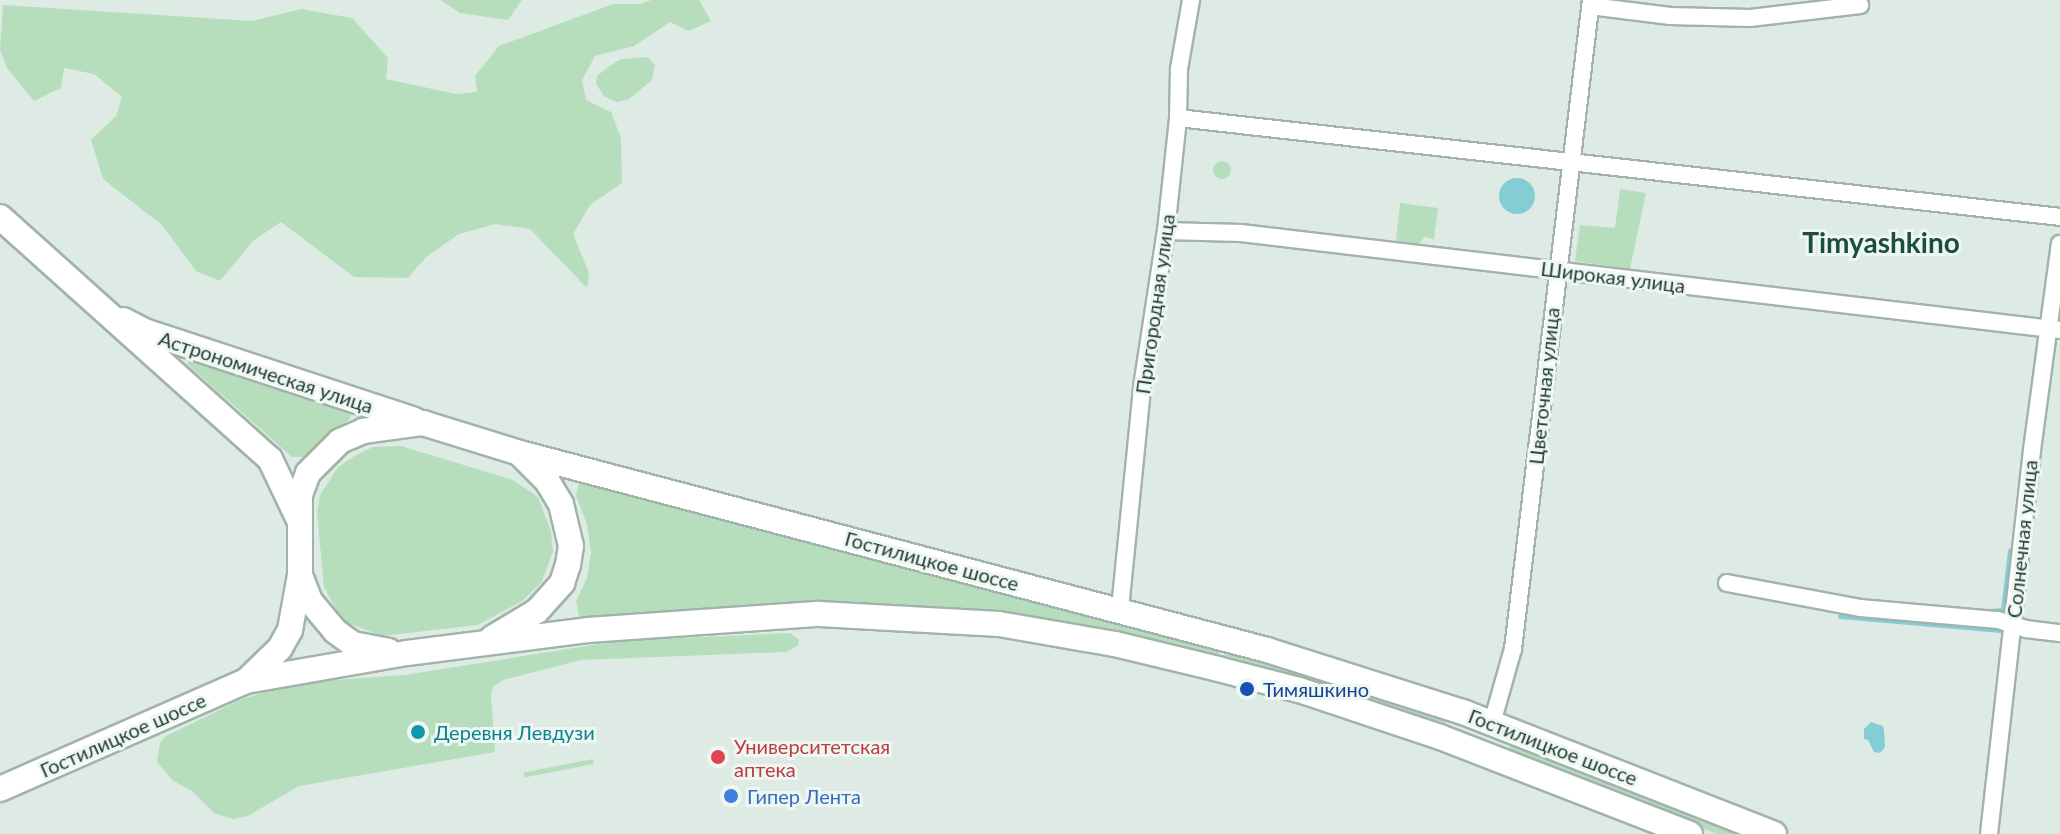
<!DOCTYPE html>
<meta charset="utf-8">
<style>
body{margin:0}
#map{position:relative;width:2060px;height:834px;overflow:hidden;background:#deebe4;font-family:Lato,sans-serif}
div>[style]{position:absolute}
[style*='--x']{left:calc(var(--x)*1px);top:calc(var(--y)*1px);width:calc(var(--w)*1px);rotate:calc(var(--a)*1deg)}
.green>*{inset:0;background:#b6debd;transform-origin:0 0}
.round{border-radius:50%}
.water>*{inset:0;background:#82ced4}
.stream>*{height:5px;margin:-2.5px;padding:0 2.5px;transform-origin:2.5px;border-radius:2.5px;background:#82ced4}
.roads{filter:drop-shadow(2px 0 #a1b3ab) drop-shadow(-2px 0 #a1b3ab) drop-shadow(0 2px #a1b3ab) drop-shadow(0 -2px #a1b3ab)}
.street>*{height:16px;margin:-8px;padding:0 8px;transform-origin:8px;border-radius:8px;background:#fff}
.secondary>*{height:24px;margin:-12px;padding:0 12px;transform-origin:12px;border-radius:12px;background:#fff}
.dots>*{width:22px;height:22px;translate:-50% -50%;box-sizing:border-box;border:4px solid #eff7f2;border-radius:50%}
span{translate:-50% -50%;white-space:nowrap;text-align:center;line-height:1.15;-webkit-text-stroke:6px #eff7f2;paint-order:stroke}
.street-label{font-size:20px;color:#1f3c31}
.transit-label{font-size:20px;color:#164399}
.left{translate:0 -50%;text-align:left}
.culture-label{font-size:20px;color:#0d838f}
.health-label{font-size:20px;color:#be3a42}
.shop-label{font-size:20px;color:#366cbe}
.district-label{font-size:28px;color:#1a4e3d;font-weight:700}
</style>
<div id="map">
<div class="green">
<i style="clip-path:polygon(440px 0,522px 0,508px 20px,460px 13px)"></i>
<i style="clip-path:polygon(651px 0,699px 0,711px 21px,689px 31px,670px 22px,634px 46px,595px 56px,582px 80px,586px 100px,611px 112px,621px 138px,622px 183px,590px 205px,573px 234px,589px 273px,587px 288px,530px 229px,495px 224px,459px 234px,426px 257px,408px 278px,354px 277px,281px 222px,253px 241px,220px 281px,196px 271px,162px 225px,103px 179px,91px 140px,116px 116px,122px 97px,94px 74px,64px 68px,61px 88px,34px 101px,7px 68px,0 50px,3px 5px,252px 21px,301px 9px,352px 18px,388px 58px,386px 79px,456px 94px,477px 92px,475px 76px,499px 46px,613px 4px,641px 4px)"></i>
<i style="clip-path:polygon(648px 57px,655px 65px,652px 80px,629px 99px,617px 102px,604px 96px,596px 84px,597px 76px,608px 67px,621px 59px)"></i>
<i class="round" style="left:1213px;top:161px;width:18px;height:18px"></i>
<i style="clip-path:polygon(1620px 189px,1646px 193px,1630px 269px,1575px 261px,1580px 225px,1615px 228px)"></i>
<i style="clip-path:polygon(1400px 203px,1438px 208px,1434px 239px,1424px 237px,1419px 244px,1396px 241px)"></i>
<i style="clip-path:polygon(190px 359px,343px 408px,351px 415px,349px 420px,325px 436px,304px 457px,292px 457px,187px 364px)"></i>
<i style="clip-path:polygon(401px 446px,513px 480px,538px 497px,551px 531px,553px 552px,541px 583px,522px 601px,478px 625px,382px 636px,348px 623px,336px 609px,324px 587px,317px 513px,320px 495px,338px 467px,356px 455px,373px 447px)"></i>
<i style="clip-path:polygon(579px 483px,1116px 618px,1221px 646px,1217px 658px,1153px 643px,698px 612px,579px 617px,576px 601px,587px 578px,591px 552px,587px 524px,576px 496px)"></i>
<i style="clip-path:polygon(790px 633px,799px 640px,798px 646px,786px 652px,581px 660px,503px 680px,493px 687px,491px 695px,495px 752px,299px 786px,248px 816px,233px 819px,214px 813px,192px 791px,172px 780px,157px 762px,160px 742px,166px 736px,240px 700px,292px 683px,405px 675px,617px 641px)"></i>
<i style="clip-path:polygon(1227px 648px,1446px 718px,1446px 721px,1442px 726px,1223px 660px)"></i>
<i style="clip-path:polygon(1510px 742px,1746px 834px,1717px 834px,1515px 754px,1509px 750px)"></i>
<i style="left:593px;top:759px;width:5px;height:71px;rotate:79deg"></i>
</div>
<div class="water">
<i class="round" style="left:1499px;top:178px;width:36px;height:36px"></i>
<i style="clip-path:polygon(1871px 722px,1883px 726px,1884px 730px,1885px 747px,1880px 753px,1874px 752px,1868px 740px,1864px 739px,1864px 729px)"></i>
</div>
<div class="stream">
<i style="--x:1989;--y:611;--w:14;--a:-4"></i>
<i style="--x:2003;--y:610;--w:60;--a:-83.3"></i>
<i style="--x:1840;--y:616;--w:161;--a:5"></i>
</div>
<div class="roads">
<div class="street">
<i style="--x:1590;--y:6;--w:81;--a:7.1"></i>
<i style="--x:1670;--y:16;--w:80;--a:1.4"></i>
<i style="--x:1750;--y:18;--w:111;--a:-6.7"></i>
<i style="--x:1178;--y:118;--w:888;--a:6.4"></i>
<i style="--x:1166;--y:231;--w:75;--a:1.5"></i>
<i style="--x:1241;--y:233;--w:825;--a:6.75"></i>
<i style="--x:1727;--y:583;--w:135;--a:10.6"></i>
<i style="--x:1860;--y:608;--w:139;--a:5"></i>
<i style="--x:1998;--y:620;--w:29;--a:18"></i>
<i style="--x:2026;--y:629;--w:34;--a:7"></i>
<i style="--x:1120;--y:609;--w:223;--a:-84.3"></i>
<i style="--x:1142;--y:387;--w:158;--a:-81.3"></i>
<i style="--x:1166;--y:231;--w:114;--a:-83.9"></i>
<i style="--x:1178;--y:118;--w:49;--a:-88.8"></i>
<i style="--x:1179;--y:69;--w:70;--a:-80.1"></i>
<i style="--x:1492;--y:723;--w:77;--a:-74.2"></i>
<i style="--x:1513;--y:649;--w:654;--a:-83.15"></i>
<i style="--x:1989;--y:834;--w:386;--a:-83.6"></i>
<i style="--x:2032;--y:450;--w:208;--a:-82.3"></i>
</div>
<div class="secondary">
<i style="--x:0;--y:217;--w:363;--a:41.9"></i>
<i style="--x:270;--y:459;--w:65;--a:64.6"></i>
<i style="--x:123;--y:320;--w:27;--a:27"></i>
<i style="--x:147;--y:332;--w:281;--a:18.2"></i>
<i style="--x:300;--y:575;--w:28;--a:69"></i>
<i style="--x:310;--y:601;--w:39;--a:50"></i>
<i style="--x:335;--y:631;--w:22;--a:36"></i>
<i style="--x:353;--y:644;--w:36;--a:11"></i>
<i style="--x:492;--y:638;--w:52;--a:-31"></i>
<i style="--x:537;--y:611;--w:38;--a:-48"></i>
<i style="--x:562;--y:583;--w:19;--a:-72"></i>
<i style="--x:568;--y:565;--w:19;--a:-81"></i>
<i style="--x:571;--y:546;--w:43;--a:-103.4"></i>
<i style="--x:561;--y:504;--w:26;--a:-121"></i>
<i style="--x:548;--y:482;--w:38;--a:-135"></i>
<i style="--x:246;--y:681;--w:47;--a:-44.1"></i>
<i style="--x:280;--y:648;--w:21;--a:-61"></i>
<i style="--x:290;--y:630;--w:56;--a:-79.7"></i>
<i style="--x:300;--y:575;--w:80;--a:-90"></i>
<i style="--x:300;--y:495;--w:23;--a:-70"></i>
<i style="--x:308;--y:473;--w:45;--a:-45"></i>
<i style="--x:340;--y:441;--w:25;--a:-23"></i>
<i style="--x:363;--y:431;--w:61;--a:-7.6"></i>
<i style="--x:423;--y:423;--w:102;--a:17.2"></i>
<i style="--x:520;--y:453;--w:773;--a:14.77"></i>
<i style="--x:1267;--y:650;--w:206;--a:17.6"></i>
<i style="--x:1463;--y:712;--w:334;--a:21.4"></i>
<i style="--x:0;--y:789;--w:269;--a:-23.7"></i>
<i style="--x:246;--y:681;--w:163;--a:-9.9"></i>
<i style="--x:407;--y:653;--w:182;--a:-7.2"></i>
<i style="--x:588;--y:630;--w:232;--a:-4"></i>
<i style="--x:819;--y:614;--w:180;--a:3.2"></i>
<i style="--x:999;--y:624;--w:118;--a:9.8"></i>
<i style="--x:1115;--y:644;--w:106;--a:13.6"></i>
<i style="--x:1218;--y:669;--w:84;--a:14.5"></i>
<i style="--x:1299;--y:690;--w:149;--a:18.4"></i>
<i style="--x:1440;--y:737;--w:268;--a:21.2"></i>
</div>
</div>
<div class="dots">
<i style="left:1247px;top:689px;background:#1a4fb4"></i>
<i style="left:418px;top:732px;background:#0f9aa8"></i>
<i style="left:718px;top:757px;background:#e0444e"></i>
<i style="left:731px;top:796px;background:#3f7fe0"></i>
</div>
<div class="street-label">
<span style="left:1613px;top:277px;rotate:7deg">Широкая улица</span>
<span style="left:1155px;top:304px;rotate:-82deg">Пригородная улица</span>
<span style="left:266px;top:372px;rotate:18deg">Астрономическая улица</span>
<span style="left:1544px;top:386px;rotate:-84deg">Цветочная улица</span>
<span style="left:2022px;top:539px;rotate:-84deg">Солнечная улица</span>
<span style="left:932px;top:561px;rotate:15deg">Гостилицкое шоссе</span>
<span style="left:123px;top:735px;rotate:-24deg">Гостилицкое шоссе</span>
<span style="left:1553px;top:747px;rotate:21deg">Гостилицкое шоссе</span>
</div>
<div class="transit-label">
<span class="left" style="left:1263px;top:689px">Тимяшкино</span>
</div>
<div class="culture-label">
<span class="left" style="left:434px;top:732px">Деревня Левдузи</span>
</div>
<div class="health-label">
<span class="left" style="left:734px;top:758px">Университетская<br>аптека</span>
</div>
<div class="shop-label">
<span class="left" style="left:747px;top:796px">Гипер Лента</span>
</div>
<div class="district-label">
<span style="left:1881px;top:242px">Timyashkino</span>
</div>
</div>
